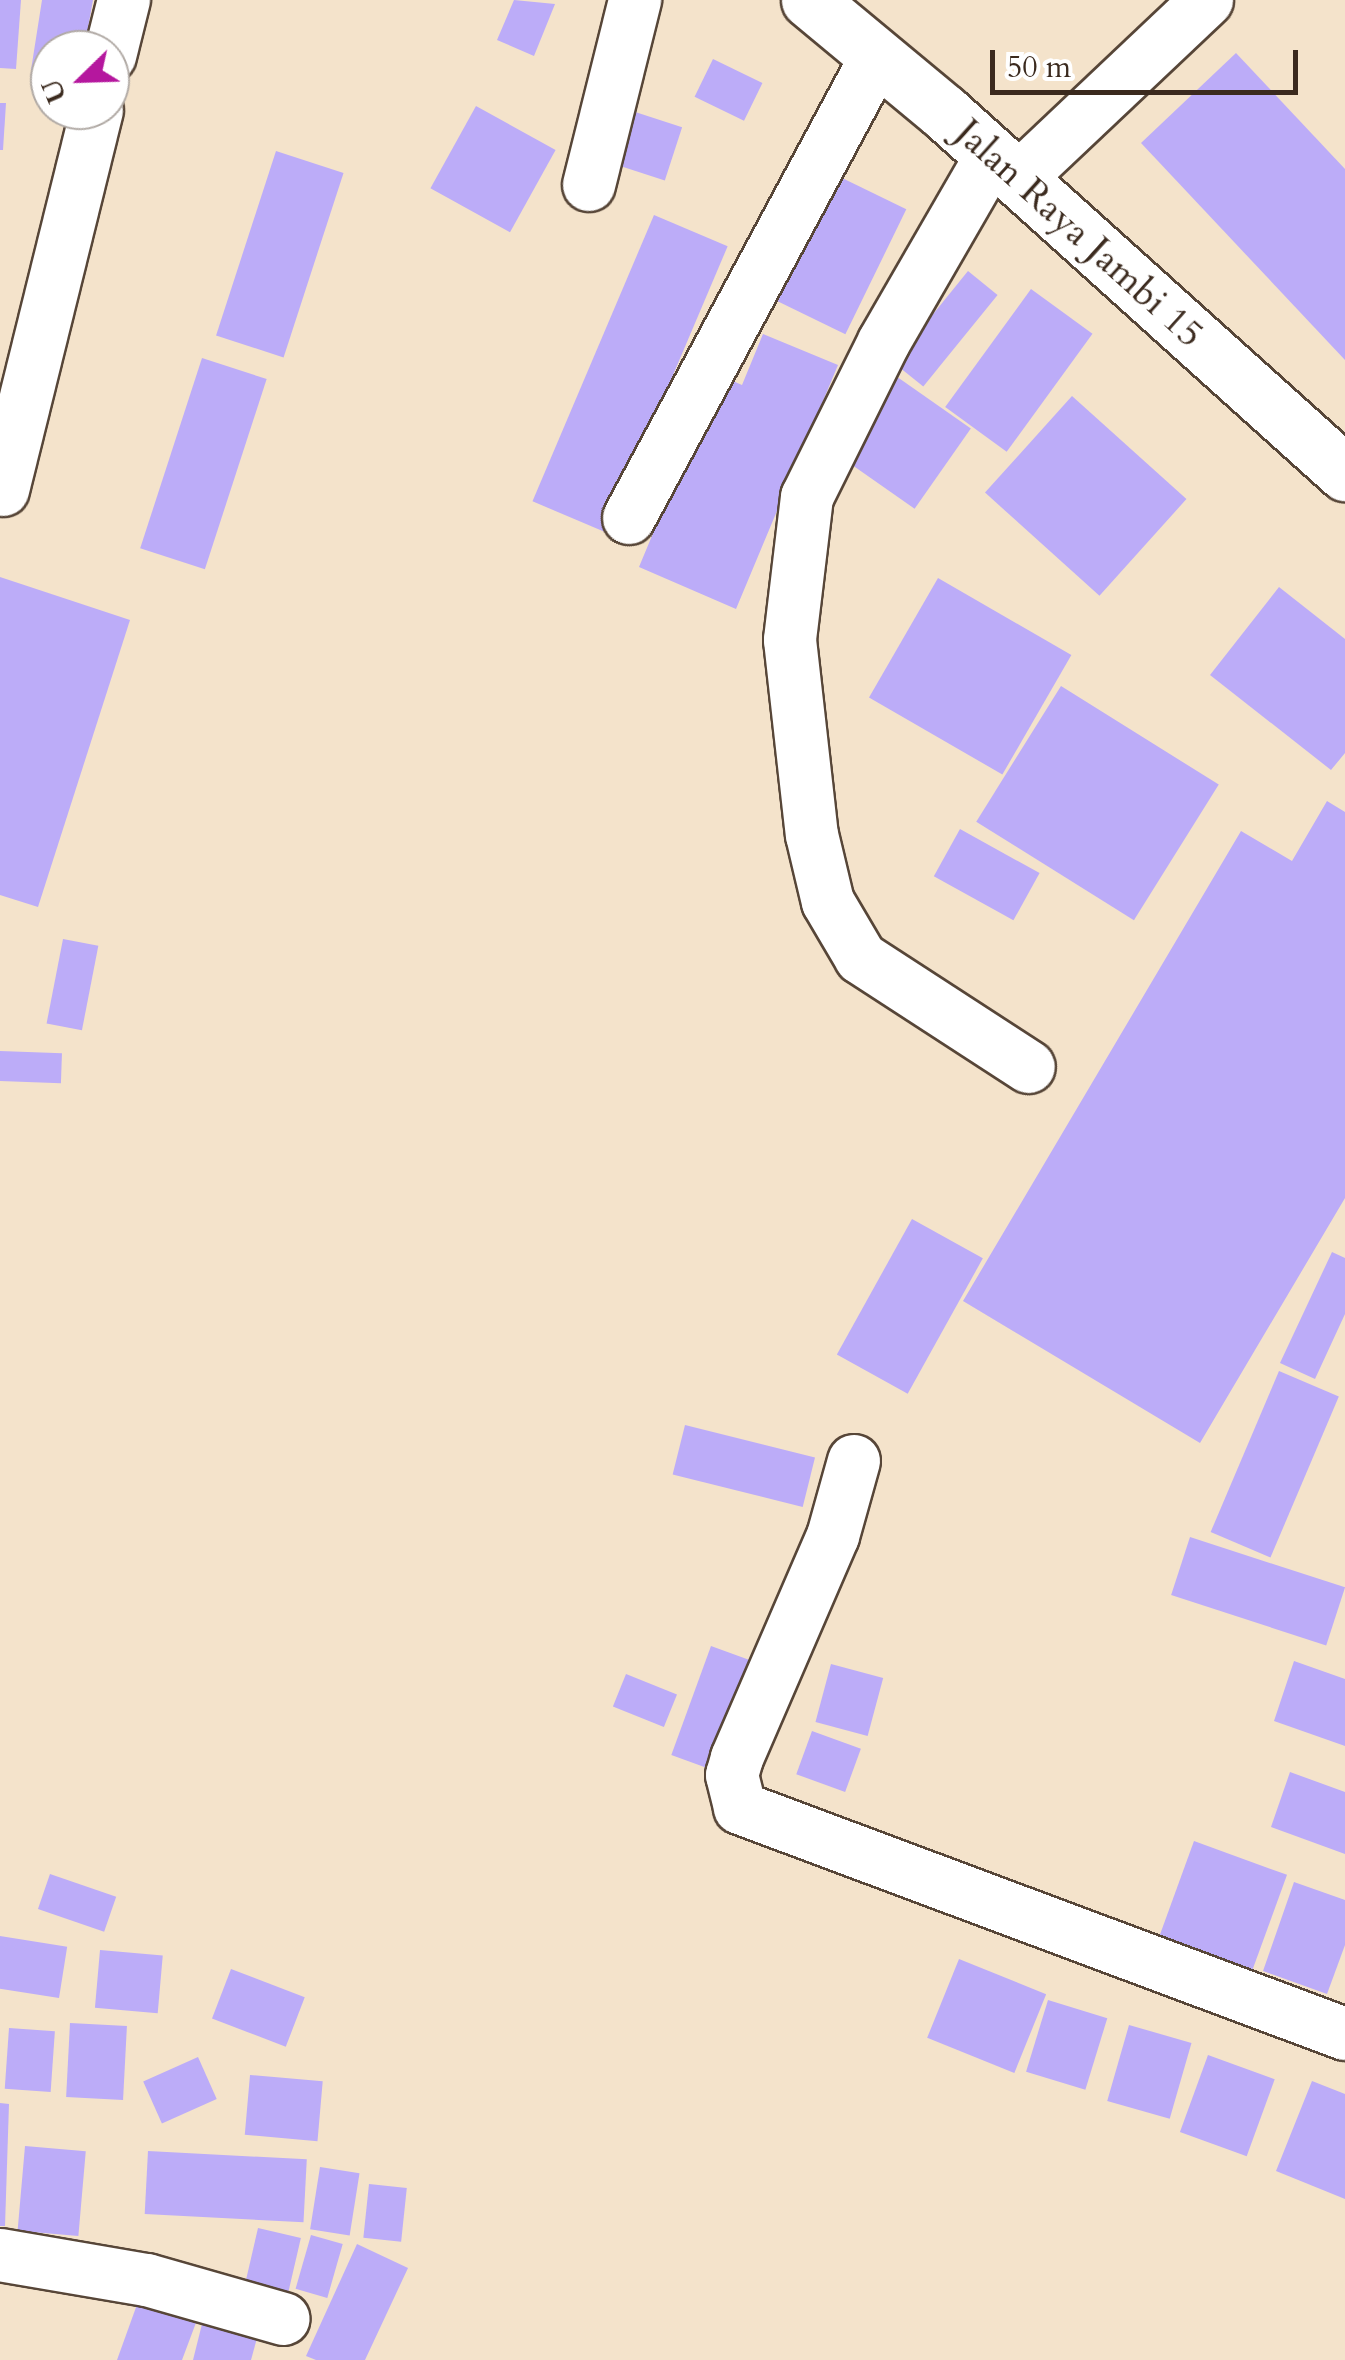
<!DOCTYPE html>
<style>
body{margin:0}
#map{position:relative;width:1345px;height:2360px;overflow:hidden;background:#f4e3cb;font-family:Cardo,serif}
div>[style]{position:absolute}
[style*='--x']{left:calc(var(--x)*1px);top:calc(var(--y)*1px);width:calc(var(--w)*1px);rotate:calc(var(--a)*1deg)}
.building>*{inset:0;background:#bcacf8;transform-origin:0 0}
.roads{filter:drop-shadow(2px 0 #574638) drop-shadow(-2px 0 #574638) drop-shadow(0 2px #574638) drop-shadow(0 -2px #574638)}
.minor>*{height:52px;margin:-26px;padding:0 26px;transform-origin:26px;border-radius:26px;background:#fff}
.highway>*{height:55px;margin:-27.5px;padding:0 27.5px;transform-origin:27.5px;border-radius:27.5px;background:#fff}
span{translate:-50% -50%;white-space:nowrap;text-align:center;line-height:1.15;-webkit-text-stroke:10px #fff;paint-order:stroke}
.street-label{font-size:38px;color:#3b2a1e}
.north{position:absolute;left:30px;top:30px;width:100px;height:100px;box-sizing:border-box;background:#fff;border:2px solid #b1aaa5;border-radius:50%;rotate:247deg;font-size:28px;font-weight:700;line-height:40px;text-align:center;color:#3b2a1e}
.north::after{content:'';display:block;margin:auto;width:35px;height:45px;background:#b5179e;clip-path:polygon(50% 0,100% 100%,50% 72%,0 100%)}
.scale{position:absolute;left:990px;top:50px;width:308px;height:45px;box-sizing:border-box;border:5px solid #3b2a1e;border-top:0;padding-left:12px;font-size:30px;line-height:35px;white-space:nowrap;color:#3b2a1e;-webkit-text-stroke:8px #fff;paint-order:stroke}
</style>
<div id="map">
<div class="building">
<i style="clip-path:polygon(0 0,21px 0,16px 69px,0 68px)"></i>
<i style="clip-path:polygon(42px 0,93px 0,84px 50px,50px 50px,50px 73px,31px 70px)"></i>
<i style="clip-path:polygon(514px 0,555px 4px,534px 56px,497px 40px)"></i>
<i style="clip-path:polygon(1236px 53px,1345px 169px,1345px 360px,1141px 143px)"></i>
<i style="left:713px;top:59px;width:55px;height:42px;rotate:26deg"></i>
<i style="clip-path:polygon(0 103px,6px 103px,3px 150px,0 150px)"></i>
<i style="left:476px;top:106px;width:91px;height:94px;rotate:29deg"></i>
<i style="left:626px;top:109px;width:59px;height:56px;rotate:18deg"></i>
<i style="left:276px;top:151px;width:71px;height:194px;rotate:18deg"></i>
<i style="left:838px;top:176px;width:76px;height:139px;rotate:26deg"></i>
<i style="left:654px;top:215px;width:80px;height:311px;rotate:23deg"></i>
<i style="left:968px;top:271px;width:38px;height:118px;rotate:39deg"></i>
<i style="left:1031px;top:289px;width:76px;height:146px;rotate:36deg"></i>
<i style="clip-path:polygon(763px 334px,838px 365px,736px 609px,639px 567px,719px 375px,742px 385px)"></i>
<i style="left:202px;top:358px;width:68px;height:200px;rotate:18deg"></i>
<i style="left:893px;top:374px;width:95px;height:98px;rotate:35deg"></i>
<i style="left:1072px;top:396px;width:154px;height:130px;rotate:42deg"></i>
<i style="clip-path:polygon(0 577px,130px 620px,38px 907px,0 895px)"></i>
<i style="left:938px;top:578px;width:154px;height:138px;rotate:30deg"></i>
<i style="clip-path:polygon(1279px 587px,1345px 639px,1345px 753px,1331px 770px,1210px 675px)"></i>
<i style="left:1061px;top:686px;width:186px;height:160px;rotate:32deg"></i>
<i style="clip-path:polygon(1327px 801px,1345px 812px,1345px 1198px,1200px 1443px,963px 1301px,1241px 831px,1292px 861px)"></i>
<i style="left:960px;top:829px;width:91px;height:54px;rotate:29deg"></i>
<i style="left:63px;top:939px;width:36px;height:86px;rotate:11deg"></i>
<i style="left:0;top:1051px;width:62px;height:30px;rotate:2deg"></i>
<i style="left:912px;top:1219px;width:81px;height:155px;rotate:29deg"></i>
<i style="clip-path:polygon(1332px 1252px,1345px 1258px,1345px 1314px,1315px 1379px,1280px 1363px)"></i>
<i style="left:1279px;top:1371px;width:65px;height:175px;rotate:23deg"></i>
<i style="left:685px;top:1425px;width:134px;height:51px;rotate:14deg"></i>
<i style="left:1190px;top:1537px;width:163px;height:61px;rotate:18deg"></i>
<i style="left:711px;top:1646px;width:49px;height:116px;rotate:20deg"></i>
<i style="clip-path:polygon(1294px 1661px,1345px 1679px,1345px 1746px,1274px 1721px)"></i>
<i style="left:831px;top:1664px;width:54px;height:60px;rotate:15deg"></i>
<i style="left:626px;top:1674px;width:55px;height:35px;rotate:22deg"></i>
<i style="left:812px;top:1731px;width:52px;height:46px;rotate:20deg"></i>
<i style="clip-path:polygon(1290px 1772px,1345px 1792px,1345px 1854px,1271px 1827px)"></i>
<i style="left:1194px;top:1841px;width:99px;height:101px;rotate:20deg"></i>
<i style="left:50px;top:1874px;width:70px;height:37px;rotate:19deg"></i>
<i style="clip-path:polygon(1294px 1882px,1345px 1900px,1345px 1945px,1327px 1994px,1263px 1971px)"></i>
<i style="left:0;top:1936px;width:68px;height:52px;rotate:9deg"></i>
<i style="left:100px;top:1950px;width:63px;height:58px;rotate:5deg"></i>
<i style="left:959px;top:1959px;width:94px;height:85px;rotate:22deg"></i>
<i style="left:231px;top:1969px;width:79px;height:53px;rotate:21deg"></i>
<i style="left:1048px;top:2000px;width:62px;height:75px;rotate:17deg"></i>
<i style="left:70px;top:2023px;width:57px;height:74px;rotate:3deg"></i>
<i style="left:1129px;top:2025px;width:65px;height:79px;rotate:16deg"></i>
<i style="left:9px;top:2028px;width:46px;height:61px;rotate:4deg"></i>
<i style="left:1208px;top:2055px;width:71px;height:82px;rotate:20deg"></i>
<i style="left:198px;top:2057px;width:46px;height:60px;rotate:66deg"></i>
<i style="left:250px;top:2075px;width:73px;height:60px;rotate:5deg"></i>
<i style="clip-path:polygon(1312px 2081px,1345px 2094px,1345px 2199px,1276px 2171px)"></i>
<i style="clip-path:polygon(0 2103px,9px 2104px,5px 2226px,0 2226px)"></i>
<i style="left:25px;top:2146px;width:61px;height:85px;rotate:5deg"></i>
<i style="left:148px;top:2151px;width:159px;height:63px;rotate:3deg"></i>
<i style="left:320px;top:2167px;width:40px;height:63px;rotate:9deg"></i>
<i style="left:369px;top:2184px;width:38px;height:54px;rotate:6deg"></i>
<i style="left:258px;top:2228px;width:44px;height:63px;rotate:13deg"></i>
<i style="left:311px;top:2235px;width:33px;height:56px;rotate:16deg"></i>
<i style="clip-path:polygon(357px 2244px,408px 2268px,365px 2360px,316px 2360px,306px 2356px)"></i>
<i style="clip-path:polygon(139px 2299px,197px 2320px,182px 2360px,117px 2360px)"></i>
<i style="clip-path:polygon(202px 2324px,257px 2338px,251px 2360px,193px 2360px)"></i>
</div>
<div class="roads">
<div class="minor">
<i style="--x:110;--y:56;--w:58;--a:-76"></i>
<i style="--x:992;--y:155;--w:216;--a:120"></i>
<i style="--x:884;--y:342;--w:173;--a:116.4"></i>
<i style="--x:807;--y:497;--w:144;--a:96.8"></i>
<i style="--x:790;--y:640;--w:196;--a:83.6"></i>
<i style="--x:812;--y:835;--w:69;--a:76.6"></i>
<i style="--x:828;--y:902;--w:65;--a:59.5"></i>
<i style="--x:861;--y:958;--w:200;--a:33"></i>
<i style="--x:1018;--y:179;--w:260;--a:-43.4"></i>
<i style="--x:589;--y:185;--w:191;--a:-76"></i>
<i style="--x:3;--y:490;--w:391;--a:-76.1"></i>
<i style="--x:629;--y:518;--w:524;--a:-61.77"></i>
<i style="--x:854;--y:1461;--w:78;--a:105.6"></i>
<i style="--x:833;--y:1536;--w:242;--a:113.4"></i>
<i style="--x:737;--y:1758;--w:18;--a:106"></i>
<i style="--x:732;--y:1775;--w:34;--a:76"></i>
<i style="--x:740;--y:1808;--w:646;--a:20.48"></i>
<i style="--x:0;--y:2255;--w:149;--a:9.7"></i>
<i style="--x:147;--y:2280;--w:142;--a:15.9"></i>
</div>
<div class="highway">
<i style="--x:809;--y:0;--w:175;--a:39.7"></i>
<i style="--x:944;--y:112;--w:540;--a:42"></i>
</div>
</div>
<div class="street-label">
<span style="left:1079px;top:234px;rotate:42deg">Jalan Raya Jambi 15</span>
</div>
<div class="north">U</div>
<div class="scale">50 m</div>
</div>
